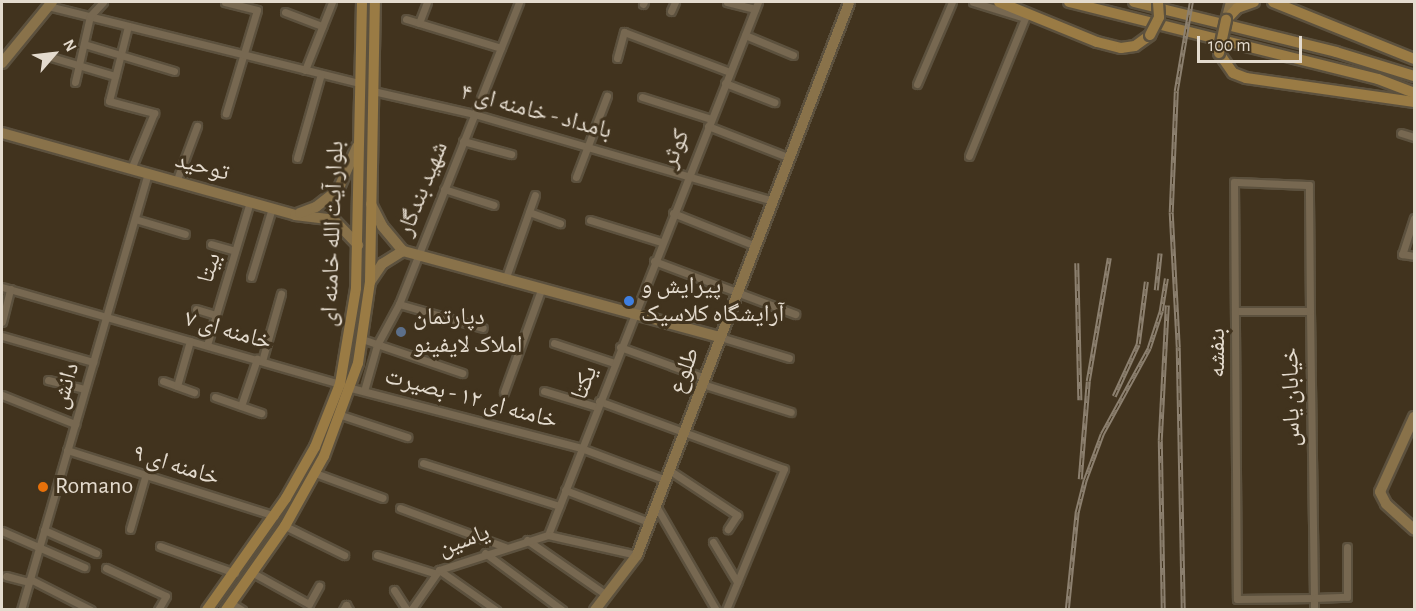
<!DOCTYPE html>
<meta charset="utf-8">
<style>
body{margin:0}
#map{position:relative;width:1416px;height:611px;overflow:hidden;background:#41331e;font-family:"Alegreya Sans","Noto Naskh Arabic",sans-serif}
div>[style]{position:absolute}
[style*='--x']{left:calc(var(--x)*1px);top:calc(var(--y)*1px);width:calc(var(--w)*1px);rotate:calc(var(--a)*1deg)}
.roads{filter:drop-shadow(2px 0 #5c513e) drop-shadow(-2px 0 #5c513e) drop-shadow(0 2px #5c513e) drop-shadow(0 -2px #5c513e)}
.street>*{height:7px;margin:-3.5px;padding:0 3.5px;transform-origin:3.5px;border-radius:3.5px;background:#776851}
.secondary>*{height:10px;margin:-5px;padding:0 5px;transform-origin:5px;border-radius:5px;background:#89724a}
.primary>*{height:10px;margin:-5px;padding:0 5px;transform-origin:5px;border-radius:5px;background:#9a7b44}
.rail>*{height:4.5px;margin-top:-2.25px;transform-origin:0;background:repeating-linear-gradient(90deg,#41331e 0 7px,#8c806f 0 14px);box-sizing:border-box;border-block:2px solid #8c806f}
.bridges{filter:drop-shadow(2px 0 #5c513e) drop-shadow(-2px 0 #5c513e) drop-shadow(0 2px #5c513e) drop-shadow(0 -2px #5c513e)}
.primary-bridge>*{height:10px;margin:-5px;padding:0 5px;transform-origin:5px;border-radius:5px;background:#9a7b44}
.dots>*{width:16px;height:16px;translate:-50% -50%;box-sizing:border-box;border:3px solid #41331e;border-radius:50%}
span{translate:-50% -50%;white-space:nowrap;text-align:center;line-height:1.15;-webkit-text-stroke:6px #41331e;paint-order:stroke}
.street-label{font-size:24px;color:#e4dbce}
.poi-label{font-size:24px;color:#e4dbce}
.left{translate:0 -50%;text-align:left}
.frame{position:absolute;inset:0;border:3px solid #e4dbce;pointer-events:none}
.north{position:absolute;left:24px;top:24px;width:60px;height:60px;-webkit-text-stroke:4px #41331e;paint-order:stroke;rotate:62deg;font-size:16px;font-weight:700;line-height:24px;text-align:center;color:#e4dbce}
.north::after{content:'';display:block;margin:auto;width:21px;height:27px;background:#e4dbce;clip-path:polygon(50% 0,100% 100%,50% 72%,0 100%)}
.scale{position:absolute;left:1197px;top:36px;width:105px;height:27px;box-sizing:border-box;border:3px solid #e4dbce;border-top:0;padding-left:8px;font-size:18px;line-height:21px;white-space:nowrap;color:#e4dbce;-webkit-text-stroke:4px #41331e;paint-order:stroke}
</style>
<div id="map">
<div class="roads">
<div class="street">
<i style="--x:225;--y:2;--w:33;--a:14"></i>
<i style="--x:257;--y:10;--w:108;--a:106.8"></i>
<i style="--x:727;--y:2;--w:29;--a:14"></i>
<i style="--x:973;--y:2;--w:54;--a:17.1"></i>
<i style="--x:643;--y:4;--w:2;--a:-63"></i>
<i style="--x:48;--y:6;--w:320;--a:13.9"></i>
<i style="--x:671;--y:11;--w:10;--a:-66"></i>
<i style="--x:285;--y:12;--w:40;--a:21"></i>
<i style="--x:406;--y:19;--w:99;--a:17"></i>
<i style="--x:419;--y:23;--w:22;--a:-69"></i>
<i style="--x:128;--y:26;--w:77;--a:104.2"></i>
<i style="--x:109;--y:101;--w:47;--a:14.9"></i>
<i style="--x:154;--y:113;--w:61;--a:112.3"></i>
<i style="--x:745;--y:35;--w:52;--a:22.6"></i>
<i style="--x:84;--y:44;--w:94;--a:16.7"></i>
<i style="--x:51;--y:57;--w:67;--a:16.5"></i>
<i style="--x:617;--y:58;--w:27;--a:-75"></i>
<i style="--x:624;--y:32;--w:113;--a:20.7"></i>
<i style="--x:305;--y:70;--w:73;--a:-68.3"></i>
<i style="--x:75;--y:82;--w:68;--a:-77.2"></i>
<i style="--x:90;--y:16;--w:19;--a:-47"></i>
<i style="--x:725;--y:83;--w:53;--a:21.2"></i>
<i style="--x:917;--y:84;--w:89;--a:-66.9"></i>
<i style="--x:373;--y:91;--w:104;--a:12.8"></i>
<i style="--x:474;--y:114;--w:311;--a:16.2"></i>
<i style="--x:642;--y:97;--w:72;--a:17.7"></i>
<i style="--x:708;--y:126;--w:88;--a:21.3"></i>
<i style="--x:1401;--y:133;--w:14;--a:17"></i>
<i style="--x:463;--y:141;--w:50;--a:15.2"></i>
<i style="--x:969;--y:156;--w:154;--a:-67.9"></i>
<i style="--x:297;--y:158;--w:87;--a:-74.1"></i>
<i style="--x:576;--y:177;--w:87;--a:-69.1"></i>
<i style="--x:176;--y:182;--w:60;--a:-69.4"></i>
<i style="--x:444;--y:189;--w:52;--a:17.7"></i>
<i style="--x:529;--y:212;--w:33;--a:20"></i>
<i style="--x:673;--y:213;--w:89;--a:21.7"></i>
<i style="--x:1414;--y:218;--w:38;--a:108"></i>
<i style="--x:1402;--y:254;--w:12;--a:9"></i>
<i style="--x:135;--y:219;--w:52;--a:16.7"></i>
<i style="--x:590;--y:220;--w:74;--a:17.2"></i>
<i style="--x:211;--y:244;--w:25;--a:16"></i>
<i style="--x:654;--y:261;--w:151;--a:20.6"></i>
<i style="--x:251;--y:277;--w:72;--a:-73.1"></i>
<i style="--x:505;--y:280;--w:90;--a:-70.6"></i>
<i style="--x:2;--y:287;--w:352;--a:16"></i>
<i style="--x:399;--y:304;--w:87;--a:15.9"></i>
<i style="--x:196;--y:309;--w:21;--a:17"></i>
<i style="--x:1237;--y:311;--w:73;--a:0"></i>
<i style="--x:2;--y:322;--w:34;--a:-76"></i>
<i style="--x:2;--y:336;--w:95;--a:15.9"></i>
<i style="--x:720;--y:337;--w:72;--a:16.9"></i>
<i style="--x:362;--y:339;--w:106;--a:18.8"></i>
<i style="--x:554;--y:343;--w:63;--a:18.4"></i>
<i style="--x:207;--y:345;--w:149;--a:-73.3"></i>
<i style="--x:620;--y:347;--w:90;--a:20"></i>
<i style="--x:262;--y:361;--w:70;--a:-74.2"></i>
<i style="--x:48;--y:380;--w:38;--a:14"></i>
<i style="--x:163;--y:381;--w:33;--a:20"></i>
<i style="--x:702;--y:384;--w:93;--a:17.5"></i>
<i style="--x:177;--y:386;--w:47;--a:-73.9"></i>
<i style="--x:351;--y:388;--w:238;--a:14.6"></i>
<i style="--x:581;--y:448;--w:91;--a:20.6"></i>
<i style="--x:364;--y:391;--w:48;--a:-74.2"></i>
<i style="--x:377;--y:345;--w:47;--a:-61.8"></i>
<i style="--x:399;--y:304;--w:325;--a:-68.3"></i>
<i style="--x:544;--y:391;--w:55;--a:16.8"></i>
<i style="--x:504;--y:392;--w:109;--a:-70.1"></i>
<i style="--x:2;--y:395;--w:79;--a:21.7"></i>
<i style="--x:215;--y:397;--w:49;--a:19.2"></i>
<i style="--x:599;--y:401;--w:197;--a:20.2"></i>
<i style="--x:784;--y:469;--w:152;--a:112.4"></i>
<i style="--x:241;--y:406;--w:50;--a:-71.2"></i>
<i style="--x:341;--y:415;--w:70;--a:18.4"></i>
<i style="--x:67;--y:450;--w:218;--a:17.6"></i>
<i style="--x:423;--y:463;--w:143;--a:17.5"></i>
<i style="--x:669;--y:470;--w:82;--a:33.5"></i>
<i style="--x:737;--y:515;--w:17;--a:123"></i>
<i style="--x:315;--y:473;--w:72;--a:20.2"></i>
<i style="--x:565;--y:490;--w:90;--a:20.9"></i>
<i style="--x:656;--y:506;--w:120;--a:60"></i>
<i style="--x:400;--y:508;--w:112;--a:20.4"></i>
<i style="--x:285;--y:526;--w:66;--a:26.2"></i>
<i style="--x:130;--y:529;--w:54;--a:-73.9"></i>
<i style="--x:44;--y:530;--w:57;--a:23.9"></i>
<i style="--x:2;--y:531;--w:90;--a:23.7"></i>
<i style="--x:548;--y:535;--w:573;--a:-68.5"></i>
<i style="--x:527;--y:540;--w:95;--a:34.7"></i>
<i style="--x:713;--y:542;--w:47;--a:59"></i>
<i style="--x:160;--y:546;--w:80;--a:19.8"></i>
<i style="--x:485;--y:553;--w:96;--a:36.5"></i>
<i style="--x:377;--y:555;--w:60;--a:17.5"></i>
<i style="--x:106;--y:568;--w:66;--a:25"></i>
<i style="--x:166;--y:596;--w:16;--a:120"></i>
<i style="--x:439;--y:570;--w:70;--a:35.1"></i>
<i style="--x:253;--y:573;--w:64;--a:29"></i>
<i style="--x:309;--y:604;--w:21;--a:-61"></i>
<i style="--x:6;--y:576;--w:24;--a:15"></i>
<i style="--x:30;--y:579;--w:68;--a:26.9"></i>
<i style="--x:394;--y:590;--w:24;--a:57"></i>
<i style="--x:231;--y:603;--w:13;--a:32"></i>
<i style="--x:21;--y:610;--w:454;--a:-73.8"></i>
<i style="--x:343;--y:610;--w:6;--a:-59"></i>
<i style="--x:346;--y:605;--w:6;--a:59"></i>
<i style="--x:411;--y:610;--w:49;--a:-55"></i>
<i style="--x:439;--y:570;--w:114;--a:-17.8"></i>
<i style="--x:548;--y:535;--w:91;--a:12.7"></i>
<i style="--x:1314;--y:610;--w:12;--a:-90"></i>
<i style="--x:1314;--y:598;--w:287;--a:-90.8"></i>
<i style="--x:1310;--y:311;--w:126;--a:-90.5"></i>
<i style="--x:1309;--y:185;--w:75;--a:-177.7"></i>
<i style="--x:1234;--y:182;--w:417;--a:89.6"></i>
<i style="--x:1237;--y:599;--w:77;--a:-0.7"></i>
<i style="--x:1314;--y:598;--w:33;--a:-2"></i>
<i style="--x:1347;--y:597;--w:50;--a:-90"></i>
</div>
<div class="secondary">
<i style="--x:1227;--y:17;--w:16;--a:-75"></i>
<i style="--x:2;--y:63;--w:79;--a:-50.7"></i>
<i style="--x:2;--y:133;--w:304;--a:15.6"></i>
<i style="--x:295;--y:215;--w:39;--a:7"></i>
<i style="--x:334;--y:220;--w:35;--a:46"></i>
<i style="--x:371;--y:204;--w:25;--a:63"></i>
<i style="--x:382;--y:226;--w:33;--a:50"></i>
<i style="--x:300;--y:213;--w:17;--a:-21"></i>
<i style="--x:316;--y:207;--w:28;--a:-38"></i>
<i style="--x:338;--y:190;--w:47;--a:-66.2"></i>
<i style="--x:370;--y:282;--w:22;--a:-56"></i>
<i style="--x:382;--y:264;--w:25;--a:-32"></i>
<i style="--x:403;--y:251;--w:328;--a:15.2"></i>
<i style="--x:1414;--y:417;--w:82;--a:114.4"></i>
<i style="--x:1380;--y:492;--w:13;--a:63"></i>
<i style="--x:1386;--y:504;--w:38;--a:42"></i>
<i style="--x:595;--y:610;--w:69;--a:-52.6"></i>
<i style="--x:637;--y:555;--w:591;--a:-68.99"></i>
</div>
<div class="primary">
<i style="--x:999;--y:2;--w:106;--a:22.2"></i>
<i style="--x:1097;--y:42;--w:25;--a:14"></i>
<i style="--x:1121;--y:48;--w:14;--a:-8"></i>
<i style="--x:1135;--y:46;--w:19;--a:-36"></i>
<i style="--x:1069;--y:2;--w:318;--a:14"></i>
<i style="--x:1378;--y:79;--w:39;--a:21"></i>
<i style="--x:1134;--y:2;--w:208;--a:13.9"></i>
<i style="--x:1336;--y:52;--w:82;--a:17.1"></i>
<i style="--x:1273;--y:2;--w:152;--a:22"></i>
<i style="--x:1226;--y:20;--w:16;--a:-47"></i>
<i style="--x:1237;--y:8;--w:18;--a:-19"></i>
<i style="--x:1219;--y:53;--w:24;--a:55"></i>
<i style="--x:1233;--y:73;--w:14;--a:21"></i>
<i style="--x:1246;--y:78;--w:170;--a:8.1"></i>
<i style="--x:207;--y:610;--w:137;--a:-54.8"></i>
<i style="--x:286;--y:498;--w:59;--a:-60.4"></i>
<i style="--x:315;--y:447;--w:68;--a:-68.4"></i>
<i style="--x:340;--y:384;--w:97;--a:-80.5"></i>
<i style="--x:356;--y:288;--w:286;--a:-88.8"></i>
<i style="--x:226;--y:610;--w:103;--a:-54.9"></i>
<i style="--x:285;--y:526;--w:80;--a:-60.9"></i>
<i style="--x:324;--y:456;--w:99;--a:-69.9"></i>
<i style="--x:358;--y:363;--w:82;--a:-81.6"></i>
<i style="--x:370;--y:282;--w:280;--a:-89"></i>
</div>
</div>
<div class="rail">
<i style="--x:1077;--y:263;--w:137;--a:88.7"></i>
<i style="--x:1156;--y:290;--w:37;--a:-84"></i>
<i style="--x:1114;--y:396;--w:57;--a:-65.2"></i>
<i style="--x:1138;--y:344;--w:63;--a:-82.6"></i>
<i style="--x:1080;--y:479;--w:98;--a:-85.3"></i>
<i style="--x:1088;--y:381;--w:125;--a:-80.3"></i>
<i style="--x:1067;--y:610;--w:99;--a:-84.2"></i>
<i style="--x:1077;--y:512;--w:33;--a:-76"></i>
<i style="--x:1085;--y:480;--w:49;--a:-69.7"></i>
<i style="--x:1102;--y:434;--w:98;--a:-61.3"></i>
<i style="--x:1149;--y:348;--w:39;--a:-72"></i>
<i style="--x:1161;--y:311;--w:33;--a:-81"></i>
<i style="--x:1163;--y:610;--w:170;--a:-91"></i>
<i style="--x:1160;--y:440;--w:135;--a:-87"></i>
<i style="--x:1183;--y:610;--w:263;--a:-91.1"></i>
<i style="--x:1178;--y:347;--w:135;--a:-93"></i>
<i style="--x:1171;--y:212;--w:121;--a:-87.6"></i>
<i style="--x:1176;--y:91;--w:90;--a:-80.4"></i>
</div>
<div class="bridges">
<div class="primary-bridge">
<i style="--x:1150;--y:35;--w:20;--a:-63"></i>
<i style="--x:1159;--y:17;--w:15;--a:-94"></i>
<i style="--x:1219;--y:53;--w:34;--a:-78"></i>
</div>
</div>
<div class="dots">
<i style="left:629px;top:301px;background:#3f7fe0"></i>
<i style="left:401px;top:332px;background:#5c6f8a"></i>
<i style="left:43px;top:487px;background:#e8710a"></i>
</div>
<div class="street-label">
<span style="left:536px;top:112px;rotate:15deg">بامداد - خامنه ای ۴</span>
<span style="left:676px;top:149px;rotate:-68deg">کوثر</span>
<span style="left:202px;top:167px;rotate:15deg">توحید</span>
<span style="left:423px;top:189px;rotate:-68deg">شهید بندگار</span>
<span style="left:333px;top:234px;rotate:-88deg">بلوار آیت الله خامنه ای</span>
<span style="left:210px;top:268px;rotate:-73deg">بیتا</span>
<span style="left:228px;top:331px;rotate:16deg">خامنه ای ۷</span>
<span style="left:1218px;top:353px;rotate:-90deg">بنفشه</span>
<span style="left:685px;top:371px;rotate:-69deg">طلوع</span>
<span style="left:585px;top:383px;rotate:-69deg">یکتا</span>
<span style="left:66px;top:386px;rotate:-74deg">دانش</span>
<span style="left:1292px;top:397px;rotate:-91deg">خیابان یاس</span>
<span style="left:471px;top:399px;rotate:15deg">خامنه ای ۱۲ - بصیرت</span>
<span style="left:176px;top:466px;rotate:17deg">خامنه ای ۹</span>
<span style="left:464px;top:541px;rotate:-20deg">یاسین</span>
</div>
<div class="poi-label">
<span class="left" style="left:641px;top:301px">پیرایش و<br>آرایشگاه کلاسیک</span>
<span class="left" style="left:413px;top:332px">دپارتمان<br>املاک لایفینو</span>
<span class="left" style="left:55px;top:487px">Romano</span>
</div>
<div class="frame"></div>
<div class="north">N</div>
<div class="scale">100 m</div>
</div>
